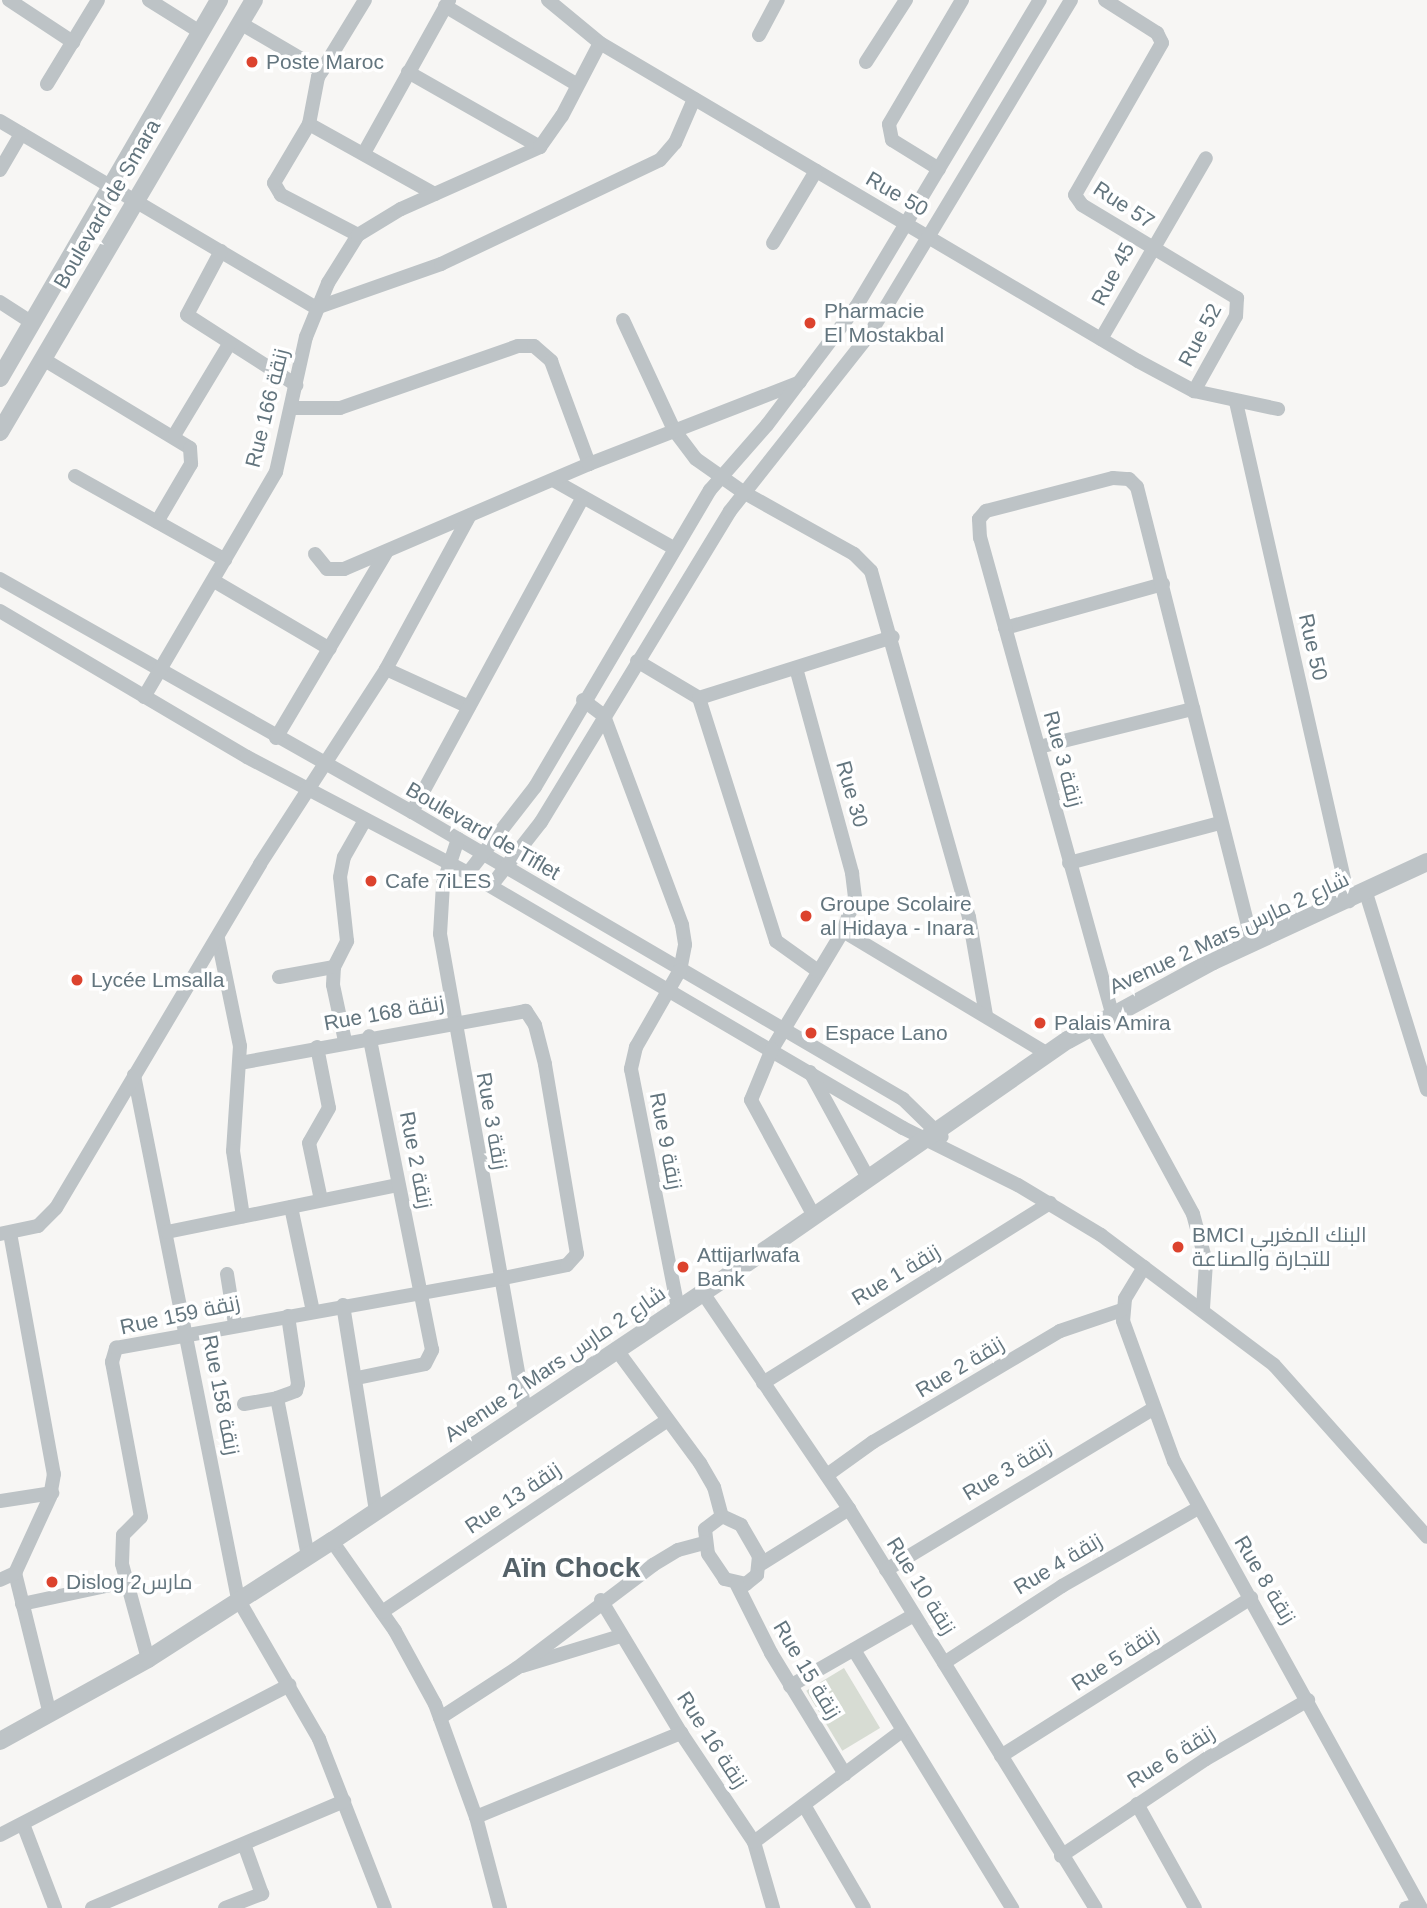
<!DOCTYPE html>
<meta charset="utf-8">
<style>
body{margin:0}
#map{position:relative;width:1427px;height:1908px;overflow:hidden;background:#f7f6f4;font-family:Arial,Cairo,sans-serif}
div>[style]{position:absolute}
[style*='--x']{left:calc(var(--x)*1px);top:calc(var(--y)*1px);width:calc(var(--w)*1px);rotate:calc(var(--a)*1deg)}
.green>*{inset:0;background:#d7dcd3;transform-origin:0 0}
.minor>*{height:14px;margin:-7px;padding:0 7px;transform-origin:7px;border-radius:7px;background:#bdc3c6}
.tertiary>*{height:18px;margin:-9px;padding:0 9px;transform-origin:9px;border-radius:9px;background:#bdc3c6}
.dots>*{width:19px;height:19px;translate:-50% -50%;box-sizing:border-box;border:4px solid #fff;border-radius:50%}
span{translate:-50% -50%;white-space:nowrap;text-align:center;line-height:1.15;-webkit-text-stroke:7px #fff;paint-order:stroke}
.poi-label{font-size:21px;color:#63757e}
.left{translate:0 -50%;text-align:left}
.street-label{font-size:21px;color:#63757e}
.district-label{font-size:28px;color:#556269;font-weight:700}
</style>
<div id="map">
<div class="green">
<i style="left:844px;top:1668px;width:70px;height:44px;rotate:59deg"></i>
</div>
<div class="minor">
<i style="--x:9;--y:0;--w:77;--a:33.3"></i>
<i style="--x:149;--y:0;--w:60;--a:32.1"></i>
<i style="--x:548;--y:0;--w:67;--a:39.6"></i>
<i style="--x:600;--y:43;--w:625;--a:30.59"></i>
<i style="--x:1138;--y:361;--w:64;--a:28.2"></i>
<i style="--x:1194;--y:391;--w:86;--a:12.1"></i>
<i style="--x:1105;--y:0;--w:62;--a:32.4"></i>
<i style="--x:1157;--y:33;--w:11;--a:63"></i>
<i style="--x:1162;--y:43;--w:175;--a:119.8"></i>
<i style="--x:1075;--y:195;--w:12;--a:55"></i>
<i style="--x:1082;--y:205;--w:181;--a:31"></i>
<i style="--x:1237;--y:298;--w:18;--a:93"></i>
<i style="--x:1236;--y:316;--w:86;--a:119.2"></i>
<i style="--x:445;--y:6;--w:152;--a:30.8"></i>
<i style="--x:240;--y:23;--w:95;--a:30.3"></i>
<i style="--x:759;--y:35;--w:40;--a:-62"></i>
<i style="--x:866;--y:62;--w:74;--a:-57.2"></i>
<i style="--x:408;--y:72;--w:152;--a:29.6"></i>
<i style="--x:47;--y:84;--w:98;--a:-58.7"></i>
<i style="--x:0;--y:121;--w:367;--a:30.6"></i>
<i style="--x:316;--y:308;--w:133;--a:-19.4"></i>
<i style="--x:441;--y:264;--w:242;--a:-25.4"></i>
<i style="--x:660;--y:160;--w:23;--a:-49"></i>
<i style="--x:675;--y:143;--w:48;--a:-66.6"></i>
<i style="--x:309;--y:124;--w:144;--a:29.1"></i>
<i style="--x:364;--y:153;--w:175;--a:-60.9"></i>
<i style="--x:939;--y:169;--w:55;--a:-148.3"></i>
<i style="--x:892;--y:140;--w:16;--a:-101"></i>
<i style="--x:889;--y:124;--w:144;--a:-59.5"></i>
<i style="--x:0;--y:170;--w:42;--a:-59.7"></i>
<i style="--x:358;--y:235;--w:87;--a:-152.5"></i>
<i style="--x:281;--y:195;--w:14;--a:-120"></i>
<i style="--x:274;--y:183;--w:69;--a:-59.3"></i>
<i style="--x:309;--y:124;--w:48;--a:-79.2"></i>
<i style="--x:318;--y:77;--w:90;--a:-58.6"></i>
<i style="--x:773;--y:243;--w:84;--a:-59.2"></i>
<i style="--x:221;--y:251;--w:72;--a:118"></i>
<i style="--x:187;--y:315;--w:130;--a:32.7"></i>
<i style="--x:0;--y:302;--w:38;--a:33"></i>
<i style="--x:623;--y:320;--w:121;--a:65.1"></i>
<i style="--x:674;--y:430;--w:36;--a:53"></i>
<i style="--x:696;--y:459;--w:57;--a:35.1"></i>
<i style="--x:743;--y:492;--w:127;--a:29.2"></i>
<i style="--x:854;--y:554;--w:24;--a:45"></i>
<i style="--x:871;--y:571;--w:360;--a:74.2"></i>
<i style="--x:969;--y:917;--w:99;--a:80.2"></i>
<i style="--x:1101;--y:339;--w:209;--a:-59.9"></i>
<i style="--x:43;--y:359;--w:172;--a:31.2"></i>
<i style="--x:190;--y:448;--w:16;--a:86"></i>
<i style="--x:191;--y:464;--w:67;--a:120.4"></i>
<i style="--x:1236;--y:402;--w:512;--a:77.24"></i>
<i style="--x:293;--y:408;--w:47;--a:0"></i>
<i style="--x:340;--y:408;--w:188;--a:-19.2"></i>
<i style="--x:518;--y:346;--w:16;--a:0"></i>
<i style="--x:534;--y:346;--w:23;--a:41"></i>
<i style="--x:551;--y:361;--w:110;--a:69.7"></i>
<i style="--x:175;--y:434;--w:106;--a:-58.9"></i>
<i style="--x:75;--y:476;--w:172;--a:29.2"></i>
<i style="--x:553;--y:480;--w:137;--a:29.4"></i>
<i style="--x:315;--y:554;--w:19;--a:51"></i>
<i style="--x:327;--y:569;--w:17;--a:0"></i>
<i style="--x:344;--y:569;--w:267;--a:-23.2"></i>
<i style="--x:589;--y:464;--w:226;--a:-21.2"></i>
<i style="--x:0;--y:579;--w:473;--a:29.5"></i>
<i style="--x:412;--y:812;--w:569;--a:30.31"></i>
<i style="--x:903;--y:1099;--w:54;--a:44.3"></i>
<i style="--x:214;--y:581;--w:134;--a:30.4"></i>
<i style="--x:0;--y:611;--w:287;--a:30.6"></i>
<i style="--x:247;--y:757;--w:250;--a:27.7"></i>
<i style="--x:468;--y:873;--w:504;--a:30.38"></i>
<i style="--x:903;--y:1128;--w:128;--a:26.4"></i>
<i style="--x:1018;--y:1185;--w:97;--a:31.1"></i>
<i style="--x:1101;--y:1235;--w:216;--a:36.9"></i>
<i style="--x:1274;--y:1365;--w:230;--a:48.3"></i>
<i style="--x:1005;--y:628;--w:164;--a:-15.6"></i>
<i style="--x:637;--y:661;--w:72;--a:30.8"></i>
<i style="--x:796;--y:668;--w:213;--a:74.7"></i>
<i style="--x:852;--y:873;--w:25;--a:83"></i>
<i style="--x:855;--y:898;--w:35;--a:110"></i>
<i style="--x:843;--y:931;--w:138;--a:121"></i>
<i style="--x:772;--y:1049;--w:55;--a:112.4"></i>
<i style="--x:751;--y:1100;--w:130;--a:61.5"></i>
<i style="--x:386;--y:669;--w:91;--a:24.6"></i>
<i style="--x:144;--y:697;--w:261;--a:-59.6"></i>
<i style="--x:276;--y:472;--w:138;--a:-77.5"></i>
<i style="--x:306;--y:337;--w:58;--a:-67.8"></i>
<i style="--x:328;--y:283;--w:57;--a:-58"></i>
<i style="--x:358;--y:235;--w:50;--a:-31.2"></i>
<i style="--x:401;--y:209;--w:152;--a:-24"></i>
<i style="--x:540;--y:147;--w:38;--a:-55"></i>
<i style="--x:562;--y:116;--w:82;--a:-62.5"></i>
<i style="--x:699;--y:698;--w:255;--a:72.4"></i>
<i style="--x:776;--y:941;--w:52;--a:35.5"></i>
<i style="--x:699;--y:698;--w:203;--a:-17.5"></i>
<i style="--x:583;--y:700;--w:26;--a:37"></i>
<i style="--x:604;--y:716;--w:223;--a:69.5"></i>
<i style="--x:682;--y:925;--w:20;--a:81"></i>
<i style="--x:685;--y:945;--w:25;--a:101"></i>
<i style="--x:680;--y:970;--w:89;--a:119.7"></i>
<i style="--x:636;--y:1047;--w:23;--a:103"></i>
<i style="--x:631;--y:1069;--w:245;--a:78.9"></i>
<i style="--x:276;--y:738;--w:217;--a:-59.3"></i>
<i style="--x:1039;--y:747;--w:159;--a:-13.9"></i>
<i style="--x:412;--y:812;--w:356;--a:-61.5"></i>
<i style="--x:458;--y:839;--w:47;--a:108.4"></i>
<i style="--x:443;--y:884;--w:50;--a:93.4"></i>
<i style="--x:440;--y:934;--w:484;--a:79.9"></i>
<i style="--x:1069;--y:863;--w:155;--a:-14.9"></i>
<i style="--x:468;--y:873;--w:109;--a:-52.1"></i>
<i style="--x:535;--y:787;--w:345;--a:-59.5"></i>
<i style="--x:710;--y:490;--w:86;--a:-48.8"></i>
<i style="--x:767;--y:425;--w:148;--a:-53"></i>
<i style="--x:856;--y:307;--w:358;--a:-59.1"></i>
<i style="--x:491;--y:886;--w:81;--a:-52"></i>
<i style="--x:541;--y:822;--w:364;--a:-58.7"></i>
<i style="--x:730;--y:511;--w:224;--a:-51.7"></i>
<i style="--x:869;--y:335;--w:391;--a:-58.9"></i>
<i style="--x:1366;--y:893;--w:206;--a:72.8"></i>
<i style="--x:843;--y:931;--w:237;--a:31"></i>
<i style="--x:218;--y:939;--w:109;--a:78.4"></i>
<i style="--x:240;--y:1046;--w:105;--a:93.8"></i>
<i style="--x:233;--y:1151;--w:66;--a:81.3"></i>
<i style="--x:279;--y:977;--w:56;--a:-10.3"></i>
<i style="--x:1112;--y:1013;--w:493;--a:-105.5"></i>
<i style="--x:980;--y:538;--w:19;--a:-93"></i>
<i style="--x:979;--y:519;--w:11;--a:-49"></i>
<i style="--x:986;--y:511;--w:131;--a:-14.6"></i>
<i style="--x:1113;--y:478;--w:16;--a:4"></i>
<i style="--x:1129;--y:479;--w:11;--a:45"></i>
<i style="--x:1137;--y:487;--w:470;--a:75.8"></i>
<i style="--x:1091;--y:1026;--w:214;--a:61.5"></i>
<i style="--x:1193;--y:1214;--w:50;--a:74.8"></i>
<i style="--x:1206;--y:1262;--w:46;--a:93.7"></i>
<i style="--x:345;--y:1041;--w:57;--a:-102.1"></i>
<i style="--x:333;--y:985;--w:18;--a:-87"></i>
<i style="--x:334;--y:967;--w:29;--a:-63"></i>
<i style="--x:347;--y:941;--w:64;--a:-96.2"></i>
<i style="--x:340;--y:877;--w:20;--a:-79"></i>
<i style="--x:344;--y:857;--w:43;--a:-60.4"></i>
<i style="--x:317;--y:1047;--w:62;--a:78.9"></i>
<i style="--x:329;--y:1108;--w:40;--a:119.7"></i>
<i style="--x:309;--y:1143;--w:58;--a:78.1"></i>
<i style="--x:810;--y:1072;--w:121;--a:61.3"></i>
<i style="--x:134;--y:1075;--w:534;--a:78.77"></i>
<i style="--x:238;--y:1599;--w:162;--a:59.9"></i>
<i style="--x:319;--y:1739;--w:181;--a:68.7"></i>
<i style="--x:291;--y:1207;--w:106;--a:78.1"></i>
<i style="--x:167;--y:1232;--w:236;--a:-11.5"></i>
<i style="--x:10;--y:1233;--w:245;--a:79.7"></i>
<i style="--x:54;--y:1474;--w:23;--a:100"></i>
<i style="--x:50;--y:1497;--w:84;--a:114.7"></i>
<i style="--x:15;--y:1573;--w:145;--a:76.1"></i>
<i style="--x:0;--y:1234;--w:39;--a:-12"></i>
<i style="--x:38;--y:1226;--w:25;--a:-45"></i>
<i style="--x:56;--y:1208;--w:400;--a:-59.3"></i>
<i style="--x:260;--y:864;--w:232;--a:-57.1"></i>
<i style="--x:386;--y:669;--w:175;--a:-61.4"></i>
<i style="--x:1144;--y:1267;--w:37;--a:121"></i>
<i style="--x:1125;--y:1299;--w:22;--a:95"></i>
<i style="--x:1123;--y:1321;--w:149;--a:70"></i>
<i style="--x:1174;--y:1461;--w:511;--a:61.08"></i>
<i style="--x:227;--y:1274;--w:51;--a:80.9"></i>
<i style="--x:703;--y:1293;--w:261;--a:55.9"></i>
<i style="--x:849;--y:1509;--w:469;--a:58.3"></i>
<i style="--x:343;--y:1305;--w:208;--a:80.9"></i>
<i style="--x:288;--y:1316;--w:69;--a:81.6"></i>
<i style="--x:298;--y:1384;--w:7;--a:106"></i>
<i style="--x:296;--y:1391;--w:20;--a:160"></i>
<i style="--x:277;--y:1398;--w:161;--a:78.9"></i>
<i style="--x:616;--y:1349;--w:142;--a:53.6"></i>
<i style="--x:700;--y:1463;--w:28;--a:60"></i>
<i style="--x:714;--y:1487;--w:30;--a:75"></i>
<i style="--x:357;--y:1378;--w:69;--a:-11.6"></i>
<i style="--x:425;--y:1364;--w:16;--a:-63"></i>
<i style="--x:432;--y:1350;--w:320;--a:-101.3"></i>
<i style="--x:763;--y:1383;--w:339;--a:-32.1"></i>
<i style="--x:244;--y:1404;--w:34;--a:-10"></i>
<i style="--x:827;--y:1475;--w:57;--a:-35.7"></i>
<i style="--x:873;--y:1442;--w:217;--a:-30.7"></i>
<i style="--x:1060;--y:1331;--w:65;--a:-18.7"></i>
<i style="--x:0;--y:1501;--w:53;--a:-8.7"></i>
<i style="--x:722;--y:1516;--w:21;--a:25"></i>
<i style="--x:741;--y:1525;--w:36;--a:60"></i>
<i style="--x:759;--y:1556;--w:19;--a:96"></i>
<i style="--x:757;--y:1575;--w:14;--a:141"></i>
<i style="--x:746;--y:1584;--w:22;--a:-167"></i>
<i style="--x:725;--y:1579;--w:30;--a:-124"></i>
<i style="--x:708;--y:1554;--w:25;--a:-97"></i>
<i style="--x:705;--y:1529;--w:21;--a:-37"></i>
<i style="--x:332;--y:1541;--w:110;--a:55"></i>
<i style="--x:395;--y:1631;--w:83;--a:61.3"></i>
<i style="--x:435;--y:1704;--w:120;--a:70.1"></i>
<i style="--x:476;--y:1817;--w:94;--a:75.2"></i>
<i style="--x:761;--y:1564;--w:104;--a:-32"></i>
<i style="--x:886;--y:1570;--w:312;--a:-31.1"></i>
<i style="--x:0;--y:1580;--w:17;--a:-25"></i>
<i style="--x:737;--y:1585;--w:76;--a:63.4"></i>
<i style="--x:771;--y:1653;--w:142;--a:58.6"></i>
<i style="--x:601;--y:1600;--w:155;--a:59"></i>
<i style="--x:681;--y:1733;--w:131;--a:56.2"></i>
<i style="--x:754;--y:1842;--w:69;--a:73.9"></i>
<i style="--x:22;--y:1604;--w:105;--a:-12.1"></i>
<i style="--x:382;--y:1612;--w:344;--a:-33.9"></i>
<i style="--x:854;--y:1650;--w:303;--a:58.5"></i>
<i style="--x:148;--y:1659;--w:98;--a:-105.3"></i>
<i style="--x:122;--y:1564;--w:29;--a:-88"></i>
<i style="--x:123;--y:1535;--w:25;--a:-45"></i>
<i style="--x:141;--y:1517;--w:158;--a:-100.6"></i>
<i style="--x:112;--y:1362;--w:15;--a:-74"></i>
<i style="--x:116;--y:1348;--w:389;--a:-10.2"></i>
<i style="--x:499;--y:1279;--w:69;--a:-11.6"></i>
<i style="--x:567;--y:1265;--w:15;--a:-48"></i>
<i style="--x:577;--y:1254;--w:193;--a:-99.6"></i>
<i style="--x:545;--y:1064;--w:40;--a:-104.4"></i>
<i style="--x:535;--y:1025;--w:17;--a:-123"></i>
<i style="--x:526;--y:1011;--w:290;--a:169.7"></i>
<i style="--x:944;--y:1663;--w:141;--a:-33.1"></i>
<i style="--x:1062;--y:1586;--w:157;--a:-29.8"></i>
<i style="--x:522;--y:1666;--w:103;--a:-16.9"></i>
<i style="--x:790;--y:1686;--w:143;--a:-29.8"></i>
<i style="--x:440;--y:1718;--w:92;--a:-33"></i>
<i style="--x:517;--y:1668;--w:171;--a:-37.1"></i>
<i style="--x:653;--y:1565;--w:29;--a:-31"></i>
<i style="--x:678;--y:1550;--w:28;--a:-15"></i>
<i style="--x:1001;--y:1756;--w:296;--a:-32.3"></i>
<i style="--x:1137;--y:1804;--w:119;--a:60.9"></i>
<i style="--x:804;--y:1805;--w:119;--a:59.8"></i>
<i style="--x:476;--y:1817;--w:222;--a:-22.3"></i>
<i style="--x:23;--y:1824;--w:90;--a:69.1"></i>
<i style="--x:0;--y:1835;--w:326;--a:-27.4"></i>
<i style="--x:754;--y:1842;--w:185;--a:-36.9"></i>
<i style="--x:1061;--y:1856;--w:174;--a:-33.8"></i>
<i style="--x:1206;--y:1759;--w:118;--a:-30"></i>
<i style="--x:92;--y:1908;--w:274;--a:-23"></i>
<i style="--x:225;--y:1908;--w:40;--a:-21"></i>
<i style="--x:262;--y:1894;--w:50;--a:-109.9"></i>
<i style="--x:1406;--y:1908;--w:13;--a:-13"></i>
</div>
<div class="tertiary">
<i style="--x:0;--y:378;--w:437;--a:-59.9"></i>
<i style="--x:0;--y:432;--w:501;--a:-59.55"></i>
<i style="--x:0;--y:1741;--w:169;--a:-29"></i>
<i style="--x:148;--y:1659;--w:219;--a:-32.7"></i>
<i style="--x:332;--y:1541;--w:476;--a:-33.8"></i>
<i style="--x:728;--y:1276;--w:414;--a:-34.8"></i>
<i style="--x:1068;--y:1040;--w:165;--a:-28.6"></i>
<i style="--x:1213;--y:961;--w:236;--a:-24.8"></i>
</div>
<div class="dots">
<i style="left:252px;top:62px;background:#dc432e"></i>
<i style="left:810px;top:323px;background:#dc432e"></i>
<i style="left:371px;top:881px;background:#dc432e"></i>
<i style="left:806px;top:916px;background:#dc432e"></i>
<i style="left:77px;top:980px;background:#dc432e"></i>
<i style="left:1040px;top:1023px;background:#dc432e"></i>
<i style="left:811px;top:1033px;background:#dc432e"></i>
<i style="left:1178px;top:1247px;background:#dc432e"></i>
<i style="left:683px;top:1267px;background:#dc432e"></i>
<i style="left:52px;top:1582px;background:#dc432e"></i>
</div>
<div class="poi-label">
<span class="left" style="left:266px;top:62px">Poste Maroc</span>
<span class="left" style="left:824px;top:323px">Pharmacie<br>El Mostakbal</span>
<span class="left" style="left:385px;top:881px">Cafe 7iLES</span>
<span class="left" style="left:820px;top:916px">Groupe Scolaire<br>al Hidaya - Inara</span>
<span class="left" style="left:91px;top:980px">Lycée Lmsalla</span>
<span class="left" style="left:1054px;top:1023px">Palais Amira</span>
<span class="left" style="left:825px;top:1033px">Espace Lano</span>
<span class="left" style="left:1192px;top:1247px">BMCI البنك المغربي<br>للتجارة والصناعة</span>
<span class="left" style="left:697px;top:1267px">Attijarlwafa<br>Bank</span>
<span class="left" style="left:66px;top:1582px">Dislog 2مارس</span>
</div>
<div class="street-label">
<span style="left:897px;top:194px;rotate:30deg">Rue 50</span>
<span style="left:107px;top:204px;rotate:-60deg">Boulevard de Smara</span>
<span style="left:1124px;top:205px;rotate:33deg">Rue 57</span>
<span style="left:1113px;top:274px;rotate:-62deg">Rue 45</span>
<span style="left:1200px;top:335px;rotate:-62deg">Rue 52</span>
<span style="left:267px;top:408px;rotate:-76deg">Rue 166 زنقة</span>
<span style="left:1313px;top:647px;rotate:77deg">Rue 50</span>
<span style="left:1063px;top:759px;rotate:75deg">Rue 3 زنقة</span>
<span style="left:852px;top:794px;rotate:74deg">Rue 30</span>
<span style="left:483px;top:831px;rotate:30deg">Boulevard de Tiflet</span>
<span style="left:1229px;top:933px;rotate:-25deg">Avenue 2 Mars شارع 2 مارس</span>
<span style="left:384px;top:1013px;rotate:-10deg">Rue 168 زنقة</span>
<span style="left:492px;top:1121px;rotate:80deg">Rue 3 زنقة</span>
<span style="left:666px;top:1141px;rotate:79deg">Rue 9 زنقة</span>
<span style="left:416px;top:1160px;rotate:79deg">Rue 2 زنقة</span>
<span style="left:896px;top:1275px;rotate:-31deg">Rue 1 زنقة</span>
<span style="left:180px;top:1315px;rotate:-12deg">Rue 159 زنقة</span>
<span style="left:555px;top:1364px;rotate:-34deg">Avenue 2 Mars شارع 2 مارس</span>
<span style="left:960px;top:1367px;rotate:-31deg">Rue 2 زنقة</span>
<span style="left:221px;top:1395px;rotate:79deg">Rue 158 زنقة</span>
<span style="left:1007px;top:1470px;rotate:-31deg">Rue 3 زنقة</span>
<span style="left:513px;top:1498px;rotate:-34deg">Rue 13 زنقة</span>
<span style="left:1058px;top:1564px;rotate:-31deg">Rue 4 زنقة</span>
<span style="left:1265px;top:1580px;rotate:59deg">Rue 8 زنقة</span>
<span style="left:921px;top:1586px;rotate:58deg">Rue 10 زنقة</span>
<span style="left:1115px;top:1659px;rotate:-33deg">Rue 5 زنقة</span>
<span style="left:807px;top:1670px;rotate:59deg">Rue 15 زنقة</span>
<span style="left:712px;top:1740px;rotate:57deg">Rue 16 زنقة</span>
<span style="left:1171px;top:1757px;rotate:-32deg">Rue 6 زنقة</span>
</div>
<div class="district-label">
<span style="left:571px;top:1568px">Aïn Chock</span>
</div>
</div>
